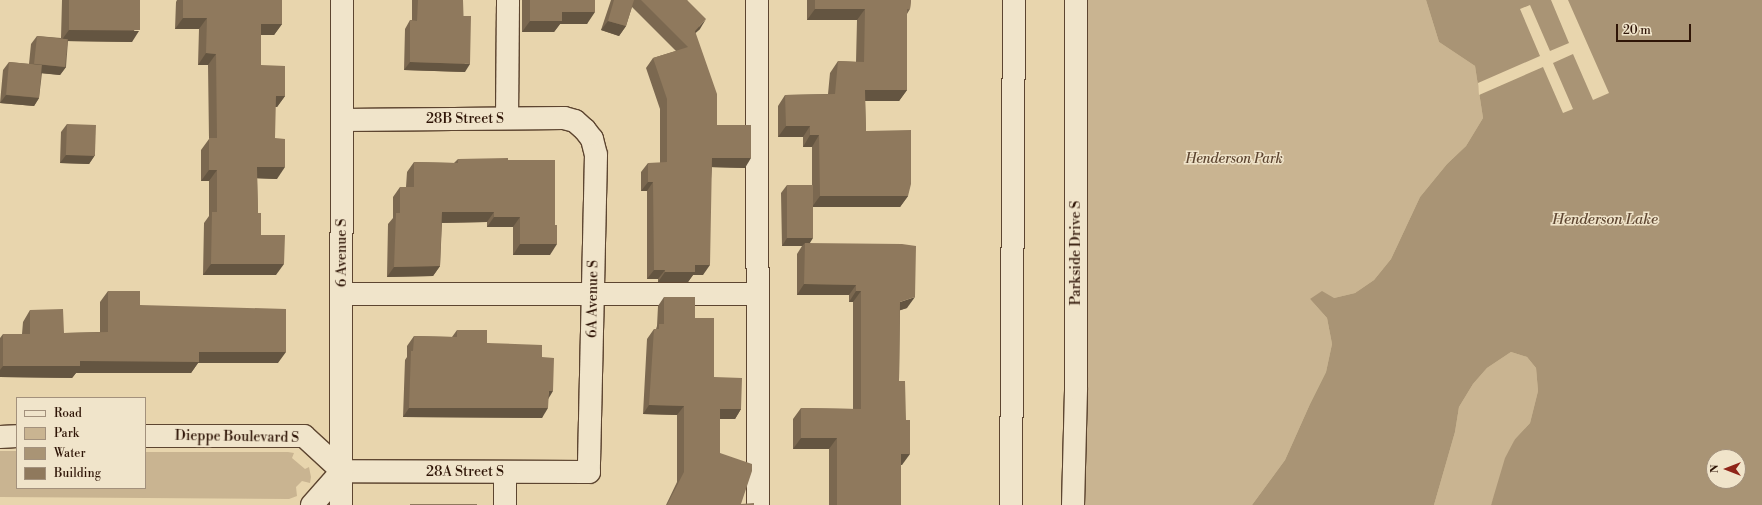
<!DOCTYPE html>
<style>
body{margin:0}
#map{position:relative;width:1762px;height:505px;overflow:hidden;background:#e8d5ad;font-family:"Libre Bodoni",serif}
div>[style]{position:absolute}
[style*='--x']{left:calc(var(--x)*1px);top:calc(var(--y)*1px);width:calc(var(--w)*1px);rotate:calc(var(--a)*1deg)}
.green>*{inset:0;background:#c9b491}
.water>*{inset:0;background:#a99475}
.pier>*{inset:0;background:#e8d5ad}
.roads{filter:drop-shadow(1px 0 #5d4530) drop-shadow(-1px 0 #5d4530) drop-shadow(0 1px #5d4530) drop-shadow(0 -1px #5d4530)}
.minor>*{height:22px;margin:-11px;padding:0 11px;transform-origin:11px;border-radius:11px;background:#f0e4ca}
.wall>*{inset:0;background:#7b6850}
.shaded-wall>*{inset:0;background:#645541}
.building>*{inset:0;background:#8f795d;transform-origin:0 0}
span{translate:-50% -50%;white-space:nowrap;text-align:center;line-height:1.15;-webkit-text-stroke:3px #f0e4ca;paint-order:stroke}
.street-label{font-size:14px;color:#2f1507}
.park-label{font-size:14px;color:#5d4530;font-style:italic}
.water-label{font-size:15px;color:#604833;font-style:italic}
.legend{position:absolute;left:16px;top:397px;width:130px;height:92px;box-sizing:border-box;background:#f0e4ca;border:1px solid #a3917c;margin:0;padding:5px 7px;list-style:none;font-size:12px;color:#2f1507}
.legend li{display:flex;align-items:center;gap:8px;height:20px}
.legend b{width:20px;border:1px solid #a3917c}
.north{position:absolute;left:1706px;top:449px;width:40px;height:40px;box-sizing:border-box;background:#f0e4ca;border:1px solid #a3917c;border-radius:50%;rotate:270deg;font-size:11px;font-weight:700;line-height:16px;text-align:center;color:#2f1507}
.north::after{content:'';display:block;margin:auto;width:14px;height:18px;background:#8f2418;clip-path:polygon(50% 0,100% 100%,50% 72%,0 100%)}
.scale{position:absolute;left:1616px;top:24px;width:75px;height:18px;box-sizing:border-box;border:2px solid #2f1507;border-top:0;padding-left:5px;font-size:12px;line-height:14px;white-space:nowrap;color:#2f1507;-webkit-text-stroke:3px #f0e4ca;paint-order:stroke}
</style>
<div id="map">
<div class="green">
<i style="clip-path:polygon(1076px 0,1426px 0,1439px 42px,1475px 66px,1483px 118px,1466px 146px,1447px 164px,1420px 197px,1391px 259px,1374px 280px,1355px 293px,1334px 298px,1310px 299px,1327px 318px,1332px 344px,1326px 372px,1310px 404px,1285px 460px,1252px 505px,1073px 505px)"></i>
<i style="clip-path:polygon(1511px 352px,1527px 357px,1536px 368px,1538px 391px,1530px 423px,1515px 439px,1491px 505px,1434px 505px,1455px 432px,1459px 407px,1473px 384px,1487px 368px)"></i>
<i style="clip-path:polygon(0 451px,17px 451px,17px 488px,145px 488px,145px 452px,288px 452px,294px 453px,292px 458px,305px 469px,309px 467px,311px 477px,310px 483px,302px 481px,296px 487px,297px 496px,289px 499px,0 497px)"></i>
</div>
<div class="water">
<i style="clip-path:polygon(evenodd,1426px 0,1762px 0,1762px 505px,1491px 505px,1505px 458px,1515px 439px,1530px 423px,1538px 391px,1536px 368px,1527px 357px,1511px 352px,1487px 368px,1473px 384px,1459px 407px,1455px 432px,1434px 505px,1252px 505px,1285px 460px,1310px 404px,1326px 372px,1332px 344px,1327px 318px,1310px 299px,1322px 291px,1334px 298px,1355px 293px,1374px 280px,1391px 259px,1420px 197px,1447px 164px,1466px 146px,1483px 118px,1475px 66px,1439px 42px,1426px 0,1714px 457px,1738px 457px,1738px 481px,1714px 481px,1714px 457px)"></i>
</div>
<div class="pier">
<i style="clip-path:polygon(1551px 0,1568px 0,1609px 93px,1593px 100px,1573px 54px,1553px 63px,1573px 109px,1563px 113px,1543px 67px,1479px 95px,1478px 83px,1540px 56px,1520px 9px,1530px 5px,1550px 51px,1569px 43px)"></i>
</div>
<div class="roads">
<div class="minor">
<i style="--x:757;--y:0;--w:505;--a:89.89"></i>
<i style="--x:507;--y:118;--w:118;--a:-89.5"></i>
<i style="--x:342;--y:120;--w:222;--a:-0.5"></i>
<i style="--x:564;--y:118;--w:11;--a:15"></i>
<i style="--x:575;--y:121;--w:13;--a:42"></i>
<i style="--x:585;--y:130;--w:11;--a:52"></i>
<i style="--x:592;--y:139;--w:16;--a:76"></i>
<i style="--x:596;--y:155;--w:317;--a:91.3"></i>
<i style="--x:589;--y:472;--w:247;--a:-179.8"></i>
<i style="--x:342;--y:294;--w:416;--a:0"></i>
<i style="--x:145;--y:436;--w:159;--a:0"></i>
<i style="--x:304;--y:436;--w:52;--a:42.6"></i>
<i style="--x:0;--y:437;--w:17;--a:-3"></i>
<i style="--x:505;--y:472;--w:33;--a:90"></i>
<i style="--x:312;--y:505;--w:45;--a:-48.6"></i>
<i style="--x:341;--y:505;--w:505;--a:-89.89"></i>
<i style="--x:1011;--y:505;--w:505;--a:-89.66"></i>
<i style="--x:1073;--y:505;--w:117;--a:-88.5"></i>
<i style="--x:1076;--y:388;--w:388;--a:-90"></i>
</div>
</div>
<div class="wall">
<i style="clip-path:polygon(62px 0,140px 0,132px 42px,68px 41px,66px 67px,60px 75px,42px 73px,39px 98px,34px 106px,0 103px,3px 70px,9px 62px,29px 64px,31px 44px,37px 36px,61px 38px)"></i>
<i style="clip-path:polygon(177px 0,282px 0,282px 24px,274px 35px,261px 35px,261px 65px,285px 96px,277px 107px,275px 107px,275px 138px,277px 179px,257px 178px,258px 213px,261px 235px,276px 275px,203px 275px,204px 223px,209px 216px,209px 181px,201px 181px,201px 150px,209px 139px,208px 65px,198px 65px,199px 29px,175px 29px,176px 2px)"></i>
<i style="clip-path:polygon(412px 0,463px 0,465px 72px,404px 70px,405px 29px,410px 20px,412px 20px)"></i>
<i style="clip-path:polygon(522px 0,595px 0,587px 24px,560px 24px,554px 32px,522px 32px)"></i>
<i style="clip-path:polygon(611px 0,687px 0,700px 29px,695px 33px,717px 125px,745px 168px,712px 167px,703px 275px,693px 275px,688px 282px,658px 282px,658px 279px,647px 279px,647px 191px,641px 191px,641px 172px,648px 163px,660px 163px,660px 109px,646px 68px,653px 58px,676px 51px,632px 7px,626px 26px,619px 36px,601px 30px)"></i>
<i style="clip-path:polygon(807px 0,911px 0,910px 9px,907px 14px,907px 90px,899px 101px,865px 101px,866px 131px,908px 196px,900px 207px,813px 207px,810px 243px,907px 308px,900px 310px,899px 381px,902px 465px,901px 465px,901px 505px,829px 505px,829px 449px,793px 449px,793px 419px,801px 408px,853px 409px,853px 302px,849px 302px,849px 295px,797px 295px,797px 254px,802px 246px,782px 246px,781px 193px,787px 185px,812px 185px,812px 147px,803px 147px,803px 137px,778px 137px,778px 106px,785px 95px,828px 94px,830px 73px,838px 61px,856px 62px,857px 20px,807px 20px)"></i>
<i style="clip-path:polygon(67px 124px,95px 155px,89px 164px,60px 163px,61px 132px)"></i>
<i style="clip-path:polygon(458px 159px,508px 160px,550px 255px,513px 255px,513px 227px,487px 227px,487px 222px,442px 223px,440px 266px,433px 276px,387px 277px,388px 224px,393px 218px,393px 197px,400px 187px,406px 187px,407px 172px,414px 162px,454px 163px)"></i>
<i style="clip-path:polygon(108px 291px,140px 305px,278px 363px,198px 363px,191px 373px,76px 373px,72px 378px,0 377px,0 338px,3px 334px,22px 334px,23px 322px,30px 310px,64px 333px,100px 332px,100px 302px)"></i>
<i style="clip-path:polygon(664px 297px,695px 318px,714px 377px,741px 409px,735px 419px,720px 419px,720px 453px,741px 504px,754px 505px,666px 505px,677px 482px,677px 415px,643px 414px,647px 339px,654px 329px,656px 329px,657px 326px,658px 306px)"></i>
<i style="clip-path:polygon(457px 330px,487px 343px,542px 357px,548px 398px,542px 418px,403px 417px,405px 360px,407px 357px,407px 346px,414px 336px,452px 337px)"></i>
</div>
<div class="shaded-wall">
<i style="clip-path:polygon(815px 9px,865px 9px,857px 20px,807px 20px)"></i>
<i style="clip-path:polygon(562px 12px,595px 12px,587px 24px,560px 24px,554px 32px,522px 32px,530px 21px)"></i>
<i style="clip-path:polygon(183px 18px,207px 18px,199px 29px,175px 29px)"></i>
<i style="clip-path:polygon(706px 19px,700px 29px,688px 40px,695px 31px)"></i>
<i style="clip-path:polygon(608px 21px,626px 26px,619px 36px,601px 30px)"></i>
<i style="clip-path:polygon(261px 24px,282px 24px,274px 35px,253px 35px)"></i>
<i style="clip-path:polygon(69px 30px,139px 31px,132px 42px,61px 41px)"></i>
<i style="clip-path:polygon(206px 53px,216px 54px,208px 65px,198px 65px)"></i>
<i style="clip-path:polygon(410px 62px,470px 64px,465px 72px,404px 70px)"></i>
<i style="clip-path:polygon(34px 64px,66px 67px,60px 75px,28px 72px)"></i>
<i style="clip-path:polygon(865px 90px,907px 90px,899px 101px,857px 101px)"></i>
<i style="clip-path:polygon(6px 95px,39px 98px,34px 106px,0 103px)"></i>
<i style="clip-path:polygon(276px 96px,285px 96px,277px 107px,268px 107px)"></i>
<i style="clip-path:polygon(786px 126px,810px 126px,803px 137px,778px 137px)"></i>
<i style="clip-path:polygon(810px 135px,819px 135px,812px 147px,803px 147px)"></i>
<i style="clip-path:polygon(66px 155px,95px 155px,89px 164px,60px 163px)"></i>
<i style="clip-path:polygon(712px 158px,751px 158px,745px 168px,706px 167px)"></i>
<i style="clip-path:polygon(257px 167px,285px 167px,277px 179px,249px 178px)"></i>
<i style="clip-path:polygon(209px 170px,217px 170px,209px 181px,201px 181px)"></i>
<i style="clip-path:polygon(648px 182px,653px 182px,647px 191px,641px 191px)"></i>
<i style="clip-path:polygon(820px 196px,908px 196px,900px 207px,812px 207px)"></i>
<i style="clip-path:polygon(442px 212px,494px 212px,487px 222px,435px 223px)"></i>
<i style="clip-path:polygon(494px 217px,520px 217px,513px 227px,487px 227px)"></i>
<i style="clip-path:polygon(787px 238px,813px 238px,808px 246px,805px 243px,802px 246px,782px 246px)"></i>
<i style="clip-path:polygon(520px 244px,557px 244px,550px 255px,513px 255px)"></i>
<i style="clip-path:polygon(211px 264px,284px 264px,276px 275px,203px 275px)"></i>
<i style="clip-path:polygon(695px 265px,710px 265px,703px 275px,693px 275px,688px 282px,658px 282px,665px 272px)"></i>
<i style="clip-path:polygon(440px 266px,433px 276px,387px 277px,394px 267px)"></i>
<i style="clip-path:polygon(654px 270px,665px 270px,658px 279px,647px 279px)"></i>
<i style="clip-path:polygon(804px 284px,856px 285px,849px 295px,797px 295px)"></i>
<i style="clip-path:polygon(856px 291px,861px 291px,853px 302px,849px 302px)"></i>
<i style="clip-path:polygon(915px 297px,907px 308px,892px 313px,900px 302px)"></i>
<i style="clip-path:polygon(199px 352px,286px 352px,278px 363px,198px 363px,191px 373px,76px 373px,72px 378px,0 377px,0 370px,3px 366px,80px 361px)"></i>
<i style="clip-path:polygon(549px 391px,553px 391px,547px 401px)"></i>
<i style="clip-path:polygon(649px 405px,684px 406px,677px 415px,643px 414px)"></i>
<i style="clip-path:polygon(409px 408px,548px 408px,542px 418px,403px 417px)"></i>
<i style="clip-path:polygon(720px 409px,741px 409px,735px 419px,713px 419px)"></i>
<i style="clip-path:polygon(801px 438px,837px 438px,829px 449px,793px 449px)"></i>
<i style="clip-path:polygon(901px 454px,910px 454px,902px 465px,893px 465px)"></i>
</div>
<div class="building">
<i style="left:69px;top:0;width:71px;height:30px"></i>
<i style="clip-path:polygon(183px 0,282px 0,282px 24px,261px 24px,261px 65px,285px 66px,285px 96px,276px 96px,275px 138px,285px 139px,285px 167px,257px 167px,258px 213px,261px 213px,261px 235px,285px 235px,284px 264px,211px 264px,212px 212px,217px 212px,217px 170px,209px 170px,209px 138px,217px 138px,216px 54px,206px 53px,207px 18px,183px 18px)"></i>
<i style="clip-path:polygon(418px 0,463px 0,463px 16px,471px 16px,470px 64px,410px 62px,410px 20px,417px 21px)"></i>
<i style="clip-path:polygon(530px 0,595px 0,595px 12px,562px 12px,562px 21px,530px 21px)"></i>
<i style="clip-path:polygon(614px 0,634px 0,626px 26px,608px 21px)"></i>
<i style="clip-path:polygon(641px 0,687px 0,706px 19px,695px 31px,717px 94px,717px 125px,751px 125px,751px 158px,712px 158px,710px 265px,695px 265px,695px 272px,665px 272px,665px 270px,654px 270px,653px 182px,648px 182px,648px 163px,667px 162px,667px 99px,653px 58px,688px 47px)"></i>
<i style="clip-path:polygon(815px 0,911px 0,910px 9px,907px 9px,907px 90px,865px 90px,866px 131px,911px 130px,911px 184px,908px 196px,820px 196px,819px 135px,810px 135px,810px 126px,786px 126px,785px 95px,835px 94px,838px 61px,864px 62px,865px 9px,815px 9px)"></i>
<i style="left:37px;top:36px;width:31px;height:28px;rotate:6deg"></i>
<i style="left:9px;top:62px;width:33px;height:33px;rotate:5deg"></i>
<i style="left:67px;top:124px;width:29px;height:31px;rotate:2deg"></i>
<i style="clip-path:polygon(508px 158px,508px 160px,555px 160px,555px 225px,557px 225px,557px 244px,520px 244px,520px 217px,494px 217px,494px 212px,442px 212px,440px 266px,394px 267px,396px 213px,400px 213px,400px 187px,414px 187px,414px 162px,458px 163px,458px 159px)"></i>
<i style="left:787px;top:185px;width:26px;height:53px"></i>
<i style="clip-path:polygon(805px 243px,902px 244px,916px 246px,915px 297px,900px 302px,899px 381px,905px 381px,906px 420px,910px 420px,910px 454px,901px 454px,901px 505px,837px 505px,837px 438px,801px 438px,801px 408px,861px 409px,861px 291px,856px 291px,856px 285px,804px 284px)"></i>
<i style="clip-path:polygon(108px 291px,140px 291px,140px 305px,286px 309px,286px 352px,199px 352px,199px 362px,80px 361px,80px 366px,3px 366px,3px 334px,30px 334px,30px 310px,63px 309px,64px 333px,108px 332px)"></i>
<i style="clip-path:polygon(664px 297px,695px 297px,695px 318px,714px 318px,714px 377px,742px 378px,741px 409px,720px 409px,720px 453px,752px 464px,752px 471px,741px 504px,754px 503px,754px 505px,667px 505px,684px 472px,684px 406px,649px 405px,654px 329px,659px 329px,659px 324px,664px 324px)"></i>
<i style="clip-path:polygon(457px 330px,487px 330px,487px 343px,542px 345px,542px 357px,554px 358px,553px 391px,549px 391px,548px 408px,409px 408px,411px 351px,413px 351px,414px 336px,457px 337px)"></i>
<i style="left:410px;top:504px;width:67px;height:1px"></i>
</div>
<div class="street-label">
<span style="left:465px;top:119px">28B Street S</span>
<span style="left:342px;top:253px;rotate:-90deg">6 Avenue S</span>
<span style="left:1076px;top:253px;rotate:-90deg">Parkside Drive S</span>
<span style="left:593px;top:299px;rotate:-89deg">6A Avenue S</span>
<span style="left:237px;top:437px;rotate:1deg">Dieppe Boulevard S</span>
<span style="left:465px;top:472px">28A Street S</span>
</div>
<div class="park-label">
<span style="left:1234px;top:159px">Henderson Park</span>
</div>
<div class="water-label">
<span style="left:1605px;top:220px">Henderson Lake</span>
</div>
<ul class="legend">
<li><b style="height:5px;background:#f0e4ca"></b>Road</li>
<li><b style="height:11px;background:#c9b491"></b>Park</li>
<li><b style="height:11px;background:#a99475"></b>Water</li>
<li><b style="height:11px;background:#8f795d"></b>Building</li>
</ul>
<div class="north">N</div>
<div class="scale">20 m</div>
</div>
